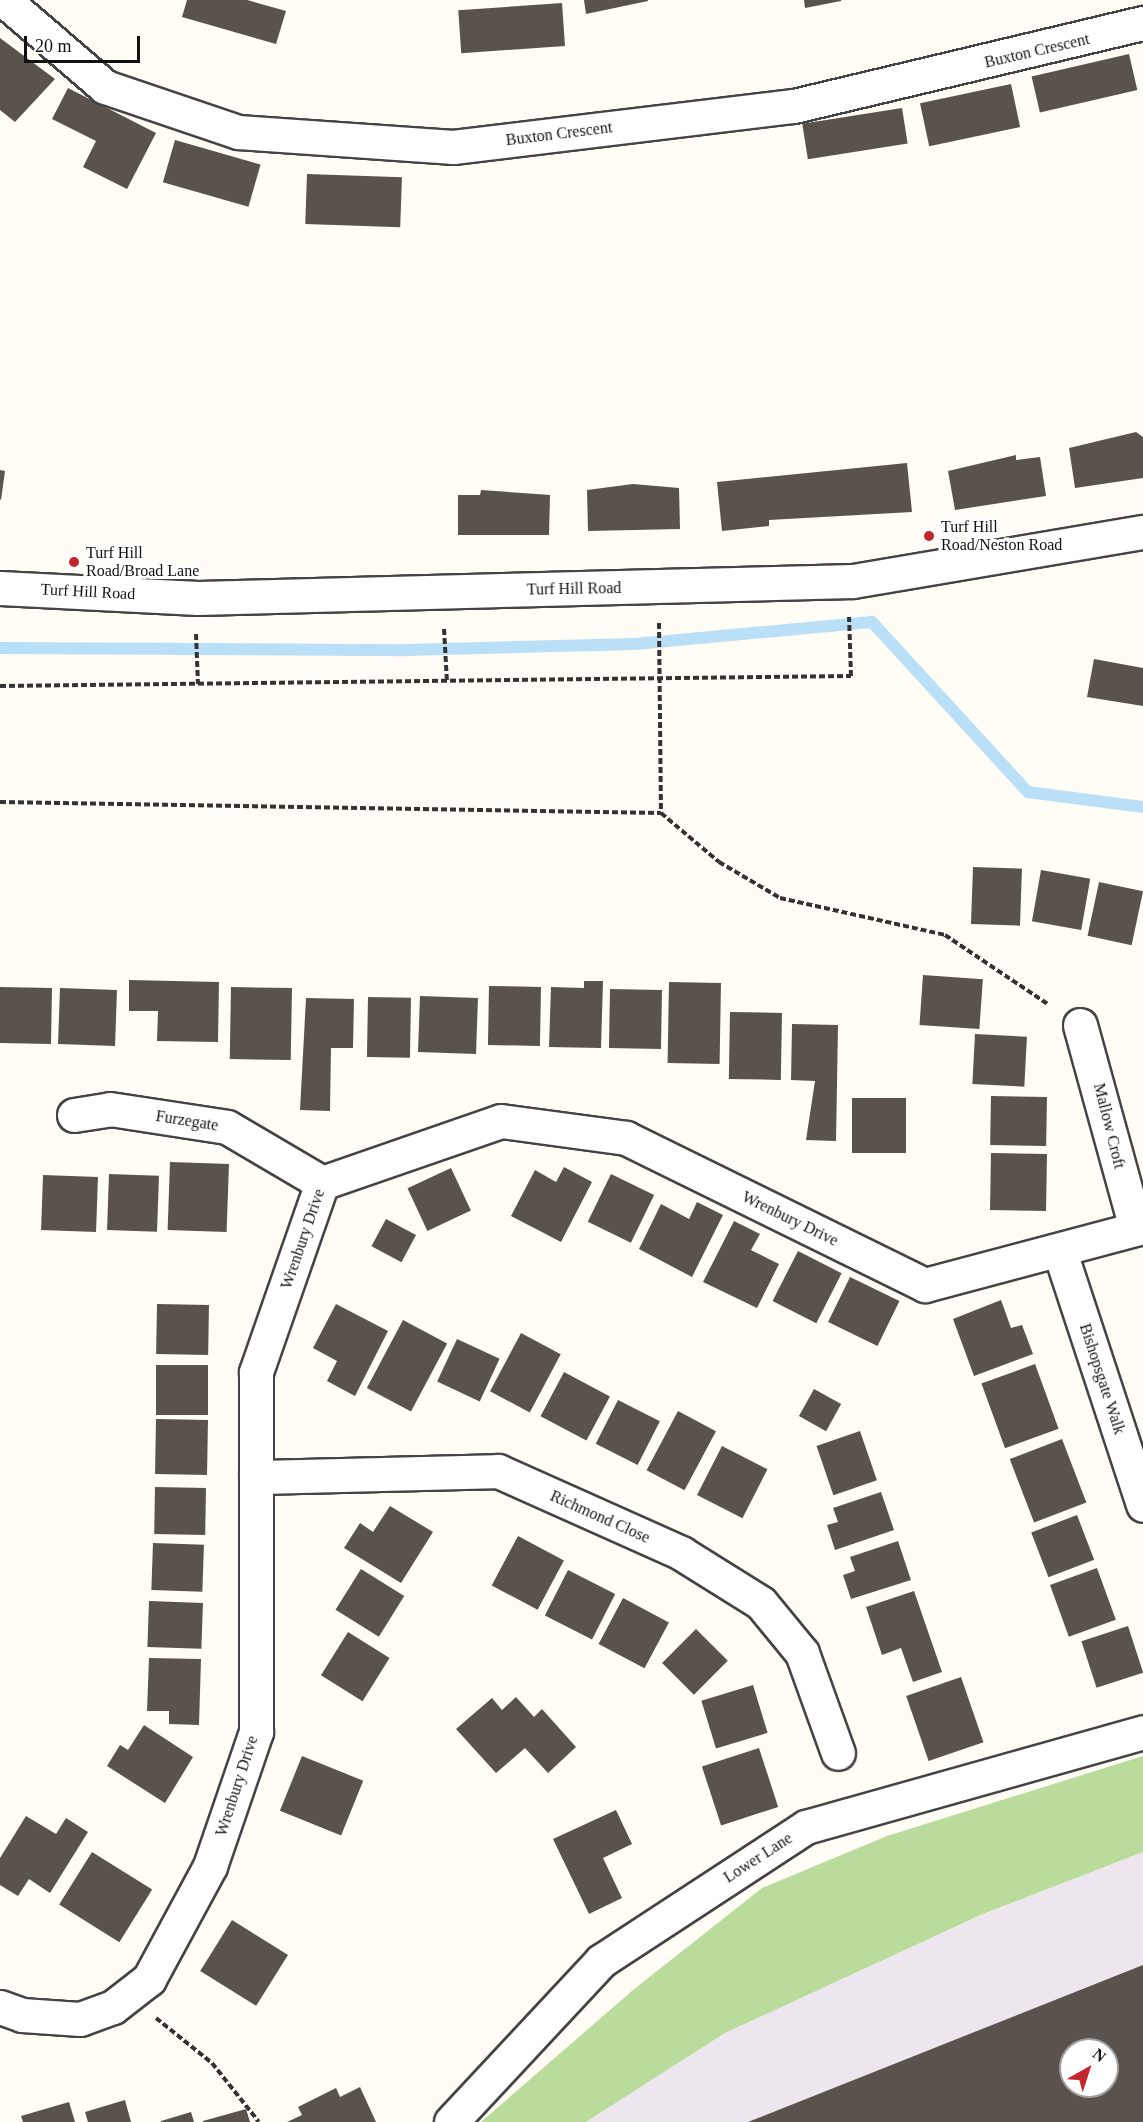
<!DOCTYPE html>
<style>
body{margin:0}
#map{position:relative;width:1143px;height:2122px;overflow:hidden;background:#fffdf5;font-family:"Times New Roman",serif}
div>[style]{position:absolute}
[style*='--x']{left:calc(var(--x)*1px);top:calc(var(--y)*1px);width:calc(var(--w)*1px);rotate:calc(var(--a)*1deg)}
.industrial>*{inset:0;background:#eee6ef}
.forest>*{inset:0;background:#b9dc9c}
.stream>*{height:12px;margin:-6px;padding:0 6px;transform-origin:6px;border-radius:6px;background:#b9e0f7}
.building>*{inset:0;background:#5a524d;transform-origin:0 0}
.path>*{height:4px;margin-top:-2px;transform-origin:0;background:repeating-linear-gradient(90deg,#333 0 6px,transparent 0 9px)}
.roads{filter:drop-shadow(2px 0 #444) drop-shadow(-2px 0 #444) drop-shadow(0 2px #444) drop-shadow(0 -2px #444)}
.minor>*{height:33px;margin:-16.5px;padding:0 16.5px;transform-origin:16.5px;border-radius:16.5px;background:#fff}
.dots>*{width:16px;height:16px;translate:-50% -50%;box-sizing:border-box;border:3px solid #fff;border-radius:50%}
span{translate:-50% -50%;white-space:nowrap;text-align:center;line-height:1.15;-webkit-text-stroke:6px #fff;paint-order:stroke}
.street-label{font-size:16px;color:#111}
.poi-label{font-size:16px;color:#111}
.left{translate:0 -50%;text-align:left}
.north{position:absolute;left:1059px;top:2038px;width:60px;height:60px;box-sizing:border-box;background:#fff;border:2px solid #a0a0a0;border-radius:50%;rotate:39deg;font-size:16px;font-weight:700;line-height:24px;text-align:center;color:#111}
.north::after{content:'';display:block;margin:auto;width:21px;height:27px;background:#c4262e;clip-path:polygon(50% 0,100% 100%,50% 72%,0 100%)}
.scale{position:absolute;left:24px;top:36px;width:116px;height:27px;box-sizing:border-box;border:3px solid #111;border-top:0;padding-left:8px;font-size:18px;line-height:21px;white-space:nowrap;color:#111;-webkit-text-stroke:4px #fff;paint-order:stroke}
</style>
<div id="map">
<div class="industrial">
<i style="clip-path:polygon(evenodd,1143px 1852px,1143px 2122px,586px 2122px,725px 2033px,984px 1914px,1143px 1852px,1071px 2050px,1107px 2050px,1107px 2086px,1071px 2086px,1071px 2050px)"></i>
</div>
<div class="forest">
<i style="clip-path:polygon(1143px 1756px,1143px 1852px,983px 1914px,725px 2033px,586px 2122px,481px 2122px,633px 1990px,762px 1888px,887px 1836px)"></i>
</div>
<div class="stream">
<i style="--x:0;--y:648;--w:406;--a:0.3"></i>
<i style="--x:406;--y:650;--w:229;--a:-1.5"></i>
<i style="--x:635;--y:644;--w:238;--a:-5.3"></i>
<i style="--x:872;--y:622;--w:231;--a:47.5"></i>
<i style="--x:1028;--y:792;--w:116;--a:7.4"></i>
</div>
<div class="building">
<i style="clip-path:polygon(187px 0,247px 0,286px 11px,276px 44px,182px 17px)"></i>
<i style="clip-path:polygon(584px 0,648px 0,648px 1px,586px 14px)"></i>
<i style="clip-path:polygon(804px 0,841px 0,841px 1px,805px 8px)"></i>
<i style="left:562px;top:3px;width:43px;height:104px;rotate:86deg"></i>
<i style="clip-path:polygon(0 38px,55px 79px,15px 122px,0 110px)"></i>
<i style="left:1129px;top:54px;width:37px;height:100px;rotate:77deg"></i>
<i style="left:1011px;top:84px;width:44px;height:93px;rotate:78deg"></i>
<i style="clip-path:polygon(68px 88px,156px 133px,127px 189px,83px 167px,96px 141px,52px 119px)"></i>
<i style="left:902px;top:108px;width:36px;height:101px;rotate:81deg"></i>
<i style="left:175px;top:140px;width:89px;height:44px;rotate:16deg"></i>
<i style="left:307px;top:174px;width:95px;height:50px;rotate:2deg"></i>
<i style="clip-path:polygon(1136px 432px,1143px 437px,1143px 478px,1075px 488px,1069px 448px)"></i>
<i style="clip-path:polygon(1016px 455px,1016px 460px,1040px 457px,1046px 496px,955px 510px,948px 471px)"></i>
<i style="clip-path:polygon(907px 463px,912px 512px,769px 520px,769px 526px,722px 531px,717px 482px)"></i>
<i style="clip-path:polygon(0 470px,5px 471px,1px 500px,0 499px)"></i>
<i style="clip-path:polygon(633px 484px,679px 488px,680px 529px,588px 531px,587px 490px)"></i>
<i style="clip-path:polygon(481px 490px,550px 495px,549px 535px,458px 535px,458px 495px,480px 495px)"></i>
<i style="clip-path:polygon(1094px 659px,1143px 668px,1143px 706px,1087px 697px)"></i>
<i style="left:973px;top:867px;width:49px;height:57px;rotate:2deg"></i>
<i style="left:1041px;top:870px;width:50px;height:52px;rotate:10deg"></i>
<i style="left:1099px;top:882px;width:45px;height:55px;rotate:12deg"></i>
<i style="left:923px;top:975px;width:60px;height:50px;rotate:4deg"></i>
<i style="clip-path:polygon(129px 980px,219px 982px,218px 1042px,157px 1041px,158px 1011px,129px 1011px)"></i>
<i style="clip-path:polygon(584px 981px,603px 981px,601px 1048px,549px 1047px,551px 987px,584px 988px)"></i>
<i style="left:669px;top:982px;width:52px;height:81px;rotate:1deg"></i>
<i style="left:489px;top:986px;width:52px;height:59px;rotate:1deg"></i>
<i style="left:0;top:987px;width:52px;height:56px;rotate:1deg"></i>
<i style="left:231px;top:987px;width:61px;height:72px;rotate:1deg"></i>
<i style="left:60px;top:988px;width:57px;height:56px;rotate:2deg"></i>
<i style="left:610px;top:989px;width:52px;height:59px;rotate:1deg"></i>
<i style="left:420px;top:996px;width:58px;height:56px;rotate:2deg"></i>
<i style="left:368px;top:997px;width:43px;height:60px;rotate:1deg"></i>
<i style="clip-path:polygon(306px 998px,354px 999px,353px 1048px,331px 1048px,330px 1111px,300px 1110px)"></i>
<i style="left:730px;top:1012px;width:52px;height:67px;rotate:1deg"></i>
<i style="clip-path:polygon(792px 1024px,838px 1025px,836px 1141px,806px 1140px,815px 1081px,791px 1080px)"></i>
<i style="left:975px;top:1034px;width:52px;height:50px;rotate:3deg"></i>
<i style="left:991px;top:1096px;width:56px;height:49px;rotate:1deg"></i>
<i style="left:852px;top:1098px;width:54px;height:55px"></i>
<i style="left:991px;top:1153px;width:56px;height:57px;rotate:1deg"></i>
<i style="left:170px;top:1162px;width:59px;height:68px;rotate:2deg"></i>
<i style="clip-path:polygon(564px 1167px,592px 1182px,561px 1242px,511px 1216px,535px 1170px,556px 1182px)"></i>
<i style="left:451px;top:1168px;width:47px;height:48px;rotate:65deg"></i>
<i style="left:109px;top:1174px;width:50px;height:56px;rotate:2deg"></i>
<i style="left:611px;top:1174px;width:48px;height:53px;rotate:26deg"></i>
<i style="left:43px;top:1175px;width:55px;height:55px;rotate:2deg"></i>
<i style="clip-path:polygon(697px 1202px,723px 1215px,692px 1277px,639px 1249px,661px 1204px,689px 1219px)"></i>
<i style="left:386px;top:1219px;width:34px;height:31px;rotate:28deg"></i>
<i style="clip-path:polygon(734px 1221px,760px 1234px,751px 1250px,779px 1264px,757px 1308px,703px 1282px)"></i>
<i style="left:798px;top:1251px;width:49px;height:56px;rotate:27deg"></i>
<i style="left:850px;top:1277px;width:55px;height:50px;rotate:26deg"></i>
<i style="clip-path:polygon(1001px 1300px,1011px 1328px,1022px 1325px,1033px 1354px,974px 1376px,953px 1319px)"></i>
<i style="left:157px;top:1304px;width:52px;height:50px;rotate:1deg"></i>
<i style="clip-path:polygon(336px 1304px,388px 1331px,355px 1396px,327px 1381px,337px 1361px,313px 1348px)"></i>
<i style="left:403px;top:1320px;width:50px;height:77px;rotate:28deg"></i>
<i style="left:521px;top:1333px;width:45px;height:66px;rotate:28deg"></i>
<i style="left:457px;top:1339px;width:47px;height:47px;rotate:25deg"></i>
<i style="left:1035px;top:1364px;width:69px;height:57px;rotate:70deg"></i>
<i style="left:156px;top:1365px;width:52px;height:50px"></i>
<i style="left:564px;top:1372px;width:52px;height:50px;rotate:28deg"></i>
<i style="left:814px;top:1389px;width:31px;height:31px;rotate:29deg"></i>
<i style="left:618px;top:1400px;width:47px;height:49px;rotate:27deg"></i>
<i style="left:678px;top:1411px;width:43px;height:67px;rotate:28deg"></i>
<i style="left:156px;top:1419px;width:52px;height:55px;rotate:1deg"></i>
<i style="left:860px;top:1431px;width:52px;height:46px;rotate:71deg"></i>
<i style="left:1062px;top:1439px;width:68px;height:56px;rotate:69deg"></i>
<i style="left:722px;top:1446px;width:51px;height:55px;rotate:27deg"></i>
<i style="left:155px;top:1487px;width:51px;height:47px;rotate:1deg"></i>
<i style="clip-path:polygon(881px 1492px,894px 1530px,835px 1550px,827px 1525px,838px 1522px,833px 1508px)"></i>
<i style="clip-path:polygon(390px 1506px,433px 1532px,401px 1583px,344px 1548px,360px 1523px,373px 1532px)"></i>
<i style="left:1077px;top:1515px;width:48px;height:49px;rotate:69deg"></i>
<i style="left:518px;top:1536px;width:52px;height:56px;rotate:28deg"></i>
<i style="clip-path:polygon(898px 1541px,911px 1580px,851px 1599px,843px 1575px,855px 1571px,850px 1557px)"></i>
<i style="left:153px;top:1543px;width:51px;height:47px;rotate:2deg"></i>
<i style="left:1097px;top:1568px;width:55px;height:50px;rotate:70deg"></i>
<i style="left:361px;top:1569px;width:51px;height:48px;rotate:32deg"></i>
<i style="left:568px;top:1570px;width:53px;height:51px;rotate:27deg"></i>
<i style="clip-path:polygon(914px 1591px,942px 1672px,913px 1682px,901px 1648px,882px 1655px,866px 1607px)"></i>
<i style="left:623px;top:1598px;width:52px;height:52px;rotate:28deg"></i>
<i style="left:149px;top:1601px;width:54px;height:46px;rotate:2deg"></i>
<i style="left:1128px;top:1626px;width:49px;height:49px;rotate:72deg"></i>
<i style="left:696px;top:1629px;width:45px;height:48px;rotate:45deg"></i>
<i style="left:348px;top:1632px;width:49px;height:51px;rotate:32deg"></i>
<i style="clip-path:polygon(149px 1658px,201px 1659px,199px 1725px,169px 1724px,169px 1711px,147px 1711px)"></i>
<i style="left:961px;top:1677px;width:69px;height:58px;rotate:71deg"></i>
<i style="left:753px;top:1685px;width:50px;height:54px;rotate:73deg"></i>
<i style="clip-path:polygon(516px 1697px,534px 1717px,542px 1709px,576px 1747px,548px 1773px,525px 1748px,496px 1773px,456px 1729px,492px 1698px,502px 1710px)"></i>
<i style="clip-path:polygon(144px 1725px,193px 1757px,165px 1803px,107px 1766px,120px 1745px,128px 1750px)"></i>
<i style="left:759px;top:1748px;width:62px;height:60px;rotate:72deg"></i>
<i style="left:302px;top:1756px;width:66px;height:59px;rotate:22deg"></i>
<i style="clip-path:polygon(616px 1810px,632px 1844px,603px 1858px,622px 1898px,589px 1914px,553px 1839px)"></i>
<i style="clip-path:polygon(26px 1816px,56px 1834px,66px 1818px,88px 1832px,50px 1893px,29px 1879px,18px 1896px,0 1885px,0 1858px)"></i>
<i style="left:92px;top:1852px;width:71px;height:62px;rotate:32deg"></i>
<i style="left:232px;top:1920px;width:66px;height:60px;rotate:32deg"></i>
<i style="clip-path:polygon(evenodd,1143px 1965px,1143px 2122px,748px 2122px,1143px 1965px,1071px 2050px,1107px 2050px,1107px 2086px,1071px 2086px,1071px 2050px)"></i>
<i style="clip-path:polygon(360px 2087px,376px 2122px,287px 2122px,302px 2115px,298px 2107px,336px 2088px,340px 2097px)"></i>
<i style="clip-path:polygon(125px 2100px,131px 2122px,88px 2122px,85px 2112px)"></i>
<i style="clip-path:polygon(69px 2102px,75px 2122px,23px 2122px,21px 2116px)"></i>
<i style="clip-path:polygon(246px 2109px,250px 2122px,203px 2122px,203px 2121px)"></i>
<i style="clip-path:polygon(191px 2112px,194px 2122px,161px 2122px,161px 2121px)"></i>
</div>
<div class="path">
<i style="--x:659;--y:623;--w:190;--a:89.4"></i>
<i style="--x:661;--y:813;--w:76;--a:40.2"></i>
<i style="--x:719;--y:862;--w:71;--a:30.5"></i>
<i style="--x:780;--y:898;--w:169;--a:12.6"></i>
<i style="--x:945;--y:935;--w:125;--a:33.9"></i>
<i style="--x:444;--y:629;--w:53;--a:86.8"></i>
<i style="--x:196;--y:634;--w:50;--a:87.7"></i>
<i style="--x:0;--y:686;--w:851;--a:-0.67"></i>
<i style="--x:851;--y:676;--w:59;--a:-91.9"></i>
<i style="--x:0;--y:802;--w:661;--a:0.95"></i>
<i style="--x:156;--y:2018;--w:72;--a:38.8"></i>
<i style="--x:212;--y:2063;--w:75;--a:51.5"></i>
</div>
<div class="roads">
<div class="minor">
<i style="--x:4;--y:0;--w:133;--a:40.7"></i>
<i style="--x:105;--y:87;--w:140;--a:18.7"></i>
<i style="--x:238;--y:132;--w:216;--a:4"></i>
<i style="--x:453;--y:147;--w:343;--a:-6.9"></i>
<i style="--x:794;--y:106;--w:359;--a:-13.4"></i>
<i style="--x:0;--y:588;--w:198;--a:2.9"></i>
<i style="--x:198;--y:598;--w:655;--a:-1.49"></i>
<i style="--x:853;--y:581;--w:294;--a:-9.6"></i>
<i style="--x:1080;--y:1025;--w:211;--a:74.6"></i>
<i style="--x:74;--y:1115;--w:36;--a:-9"></i>
<i style="--x:110;--y:1109;--w:118;--a:8.7"></i>
<i style="--x:227;--y:1127;--w:110;--a:30.5"></i>
<i style="--x:1060;--y:1252;--w:266;--a:71.8"></i>
<i style="--x:256;--y:1477;--w:242;--a:-1.4"></i>
<i style="--x:498;--y:1471;--w:201;--a:24.1"></i>
<i style="--x:681;--y:1553;--w:94;--a:32"></i>
<i style="--x:761;--y:1603;--w:65;--a:50.6"></i>
<i style="--x:802;--y:1653;--w:106;--a:70.2"></i>
<i style="--x:0;--y:2007;--w:23;--a:20"></i>
<i style="--x:22;--y:2015;--w:58;--a:3.9"></i>
<i style="--x:80;--y:2019;--w:35;--a:-20"></i>
<i style="--x:113;--y:2007;--w:46;--a:-37.9"></i>
<i style="--x:149;--y:1979;--w:128;--a:-61.6"></i>
<i style="--x:210;--y:1866;--w:142;--a:-71.1"></i>
<i style="--x:256;--y:1732;--w:360;--a:-90"></i>
<i style="--x:256;--y:1372;--w:200;--a:-70.8"></i>
<i style="--x:322;--y:1183;--w:189;--a:-19.1"></i>
<i style="--x:501;--y:1121;--w:126;--a:7.7"></i>
<i style="--x:626;--y:1138;--w:333;--a:26.2"></i>
<i style="--x:925;--y:1285;--w:226;--a:-14.9"></i>
<i style="--x:451;--y:2122;--w:220;--a:-47"></i>
<i style="--x:601;--y:1961;--w:245;--a:-33.2"></i>
<i style="--x:806;--y:1827;--w:350;--a:-15.7"></i>
</div>
</div>
<div class="dots">
<i style="left:929px;top:536px;background:#c4262e"></i>
<i style="left:74px;top:562px;background:#c4262e"></i>
</div>
<div class="street-label">
<span style="left:1037px;top:51px;rotate:-13deg">Buxton Crescent</span>
<span style="left:559px;top:134px;rotate:-7deg">Buxton Crescent</span>
<span style="left:574px;top:589px;rotate:-1deg">Turf Hill Road</span>
<span style="left:88px;top:592px;rotate:3deg">Turf Hill Road</span>
<span style="left:187px;top:1121px;rotate:9deg">Furzegate</span>
<span style="left:1109px;top:1126px;rotate:76deg">Mallow Croft</span>
<span style="left:790px;top:1219px;rotate:26deg">Wrenbury Drive</span>
<span style="left:303px;top:1239px;rotate:-71deg">Wrenbury Drive</span>
<span style="left:1102px;top:1379px;rotate:72deg">Bishopsgate Walk</span>
<span style="left:600px;top:1517px;rotate:24deg">Richmond Close</span>
<span style="left:237px;top:1786px;rotate:-72deg">Wrenbury Drive</span>
<span style="left:758px;top:1858px;rotate:-33deg">Lower Lane</span>
</div>
<div class="poi-label">
<span class="left" style="left:941px;top:536px">Turf Hill<br>Road/Neston Road</span>
<span class="left" style="left:86px;top:562px">Turf Hill<br>Road/Broad Lane</span>
</div>
<div class="north">N</div>
<div class="scale">20 m</div>
</div>
